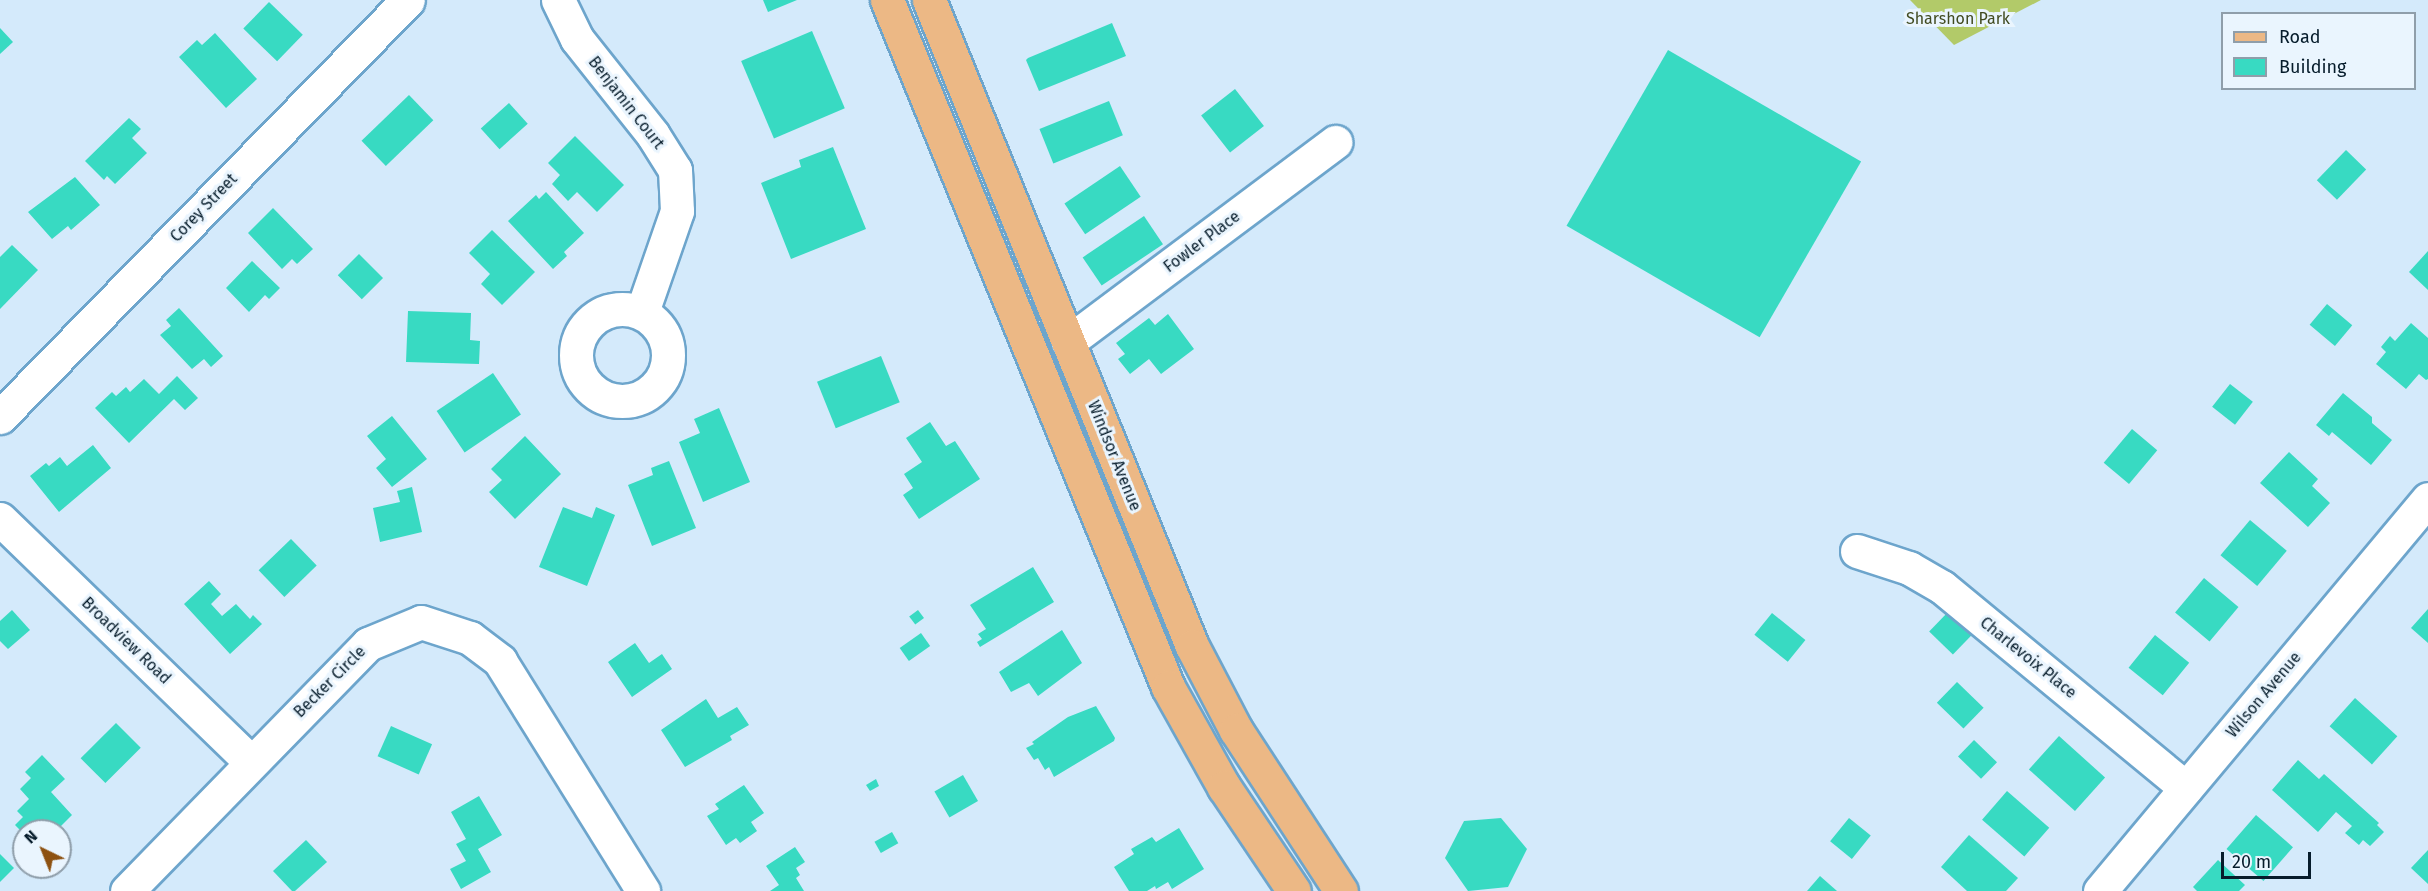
<!DOCTYPE html>
<style>
body{margin:0}
#map{position:relative;width:2428px;height:891px;overflow:hidden;background:#d4eafb;font-family:"Fira Sans",sans-serif}
div>[style]{position:absolute}
[style*='--x']{left:calc(var(--x)*1px);top:calc(var(--y)*1px);width:calc(var(--w)*1px);rotate:calc(var(--a)*1deg)}
.green>*{inset:0;background:#b2ca69}
.building>*{inset:0;background:#38dac2;transform-origin:0 0}
.roads{filter:drop-shadow(2px 0 #6da5cc) drop-shadow(-2px 0 #6da5cc) drop-shadow(0 2px #6da5cc) drop-shadow(0 -2px #6da5cc)}
.minor>*{height:33px;margin:-16.5px;padding:0 16.5px;transform-origin:16.5px;border-radius:16.5px;background:#fff}
.minor>.ring{margin:-16.5px;padding:0;box-sizing:content-box;background:none;border:33px solid #fff;border-radius:50%}
.primary>*{height:33px;margin:-16.5px;padding:0 16.5px;transform-origin:16.5px;border-radius:16.5px;background:#ecb885}
span{translate:-50% -50%;white-space:nowrap;text-align:center;line-height:1.15;-webkit-text-stroke:6px #eaf5fe;paint-order:stroke}
.park-label{font-size:16px;color:#414b21}
.street-label{font-size:16px;color:#061c2b}
.legend{position:absolute;left:2221px;top:12px;width:195px;height:78px;box-sizing:border-box;background:#eaf5fe;border:2px solid #8f9eaa;margin:0;padding:8px 10px;list-style:none;font-size:18px;color:#061c2b}
.legend li{display:flex;align-items:center;gap:12px;height:30px}
.legend b{width:30px;border:2px solid #8f9eaa}
.north{position:absolute;left:12px;top:819px;width:60px;height:60px;box-sizing:border-box;background:#eaf5fe;border:2px solid #8f9eaa;border-radius:50%;rotate:317deg;font-size:16px;font-weight:700;line-height:24px;text-align:center;color:#061c2b}
.north::after{content:'';display:block;margin:auto;width:21px;height:27px;background:#8d5111;clip-path:polygon(50% 0,100% 100%,50% 72%,0 100%)}
.scale{position:absolute;left:2221px;top:852px;width:90px;height:27px;box-sizing:border-box;border:3px solid #061c2b;border-top:0;padding-left:8px;font-size:18px;line-height:21px;white-space:nowrap;color:#061c2b;-webkit-text-stroke:4px #eaf5fe;paint-order:stroke}
</style>
<div id="map">
<div class="green">
<i style="clip-path:polygon(1910px 0,2041px 0,1954px 45px)"></i>
</div>
<div class="building">
<i style="clip-path:polygon(763px 0,797px 0,768px 12px)"></i>
<i style="left:269px;top:2px;width:47px;height:37px;rotate:44deg"></i>
<i style="clip-path:polygon(1112px 23px,1126px 56px,1039px 91px,1026px 60px,1028px 58px)"></i>
<i style="clip-path:polygon(0 28px,13px 42px,0 54px)"></i>
<i style="left:812px;top:31px;width:84px;height:77px;rotate:67deg"></i>
<i style="clip-path:polygon(215px 33px,257px 79px,226px 108px,179px 57px,197px 40px,202px 45px)"></i>
<i style="left:1668px;top:50px;width:223px;height:203px;rotate:30deg"></i>
<i style="left:1235px;top:89px;width:47px;height:43px;rotate:52deg"></i>
<i style="left:409px;top:95px;width:35px;height:66px;rotate:46deg"></i>
<i style="left:1109px;top:101px;width:37px;height:75px;rotate:68deg"></i>
<i style="left:509px;top:103px;width:28px;height:38px;rotate:48deg"></i>
<i style="clip-path:polygon(129px 118px,141px 129px,132px 138px,147px 153px,115px 184px,107px 176px,104px 180px,85px 161px)"></i>
<i style="clip-path:polygon(575px 136px,624px 185px,597px 212px,577px 192px,568px 201px,552px 184px,560px 175px,548px 163px)"></i>
<i style="clip-path:polygon(833px 147px,866px 229px,791px 259px,761px 183px,801px 167px,799px 160px)"></i>
<i style="left:2346px;top:150px;width:28px;height:42px;rotate:44deg"></i>
<i style="left:1120px;top:166px;width:37px;height:67px;rotate:56deg"></i>
<i style="clip-path:polygon(75px 177px,100px 205px,71px 230px,68px 226px,52px 239px,28px 212px)"></i>
<i style="clip-path:polygon(546px 192px,584px 233px,564px 252px,567px 256px,553px 269px,508px 221px,536px 195px,539px 199px)"></i>
<i style="clip-path:polygon(273px 208px,313px 249px,297px 264px,292px 259px,282px 269px,248px 233px)"></i>
<i style="left:1144px;top:216px;width:34px;height:74px;rotate:56deg"></i>
<i style="clip-path:polygon(492px 230px,535px 272px,502px 305px,481px 284px,490px 274px,469px 253px)"></i>
<i style="clip-path:polygon(12px 245px,38px 270px,0 309px,0 257px)"></i>
<i style="clip-path:polygon(2428px 251px,2428px 290px,2409px 272px)"></i>
<i style="left:359px;top:254px;width:34px;height:30px;rotate:45deg"></i>
<i style="clip-path:polygon(252px 261px,280px 288px,269px 299px,265px 295px,249px 312px,226px 288px)"></i>
<i style="left:2327px;top:304px;width:33px;height:27px;rotate:40deg"></i>
<i style="clip-path:polygon(179px 308px,223px 356px,211px 367px,204px 359px,192px 369px,160px 335px,171px 326px,166px 320px)"></i>
<i style="clip-path:polygon(408px 311px,471px 313px,470px 340px,480px 341px,479px 364px,406px 362px)"></i>
<i style="clip-path:polygon(1168px 314px,1194px 349px,1161px 374px,1149px 359px,1130px 374px,1118px 359px,1125px 354px,1116px 343px,1149px 318px,1155px 325px)"></i>
<i style="clip-path:polygon(2411px 323px,2428px 338px,2428px 379px,2426px 380px,2419px 374px,2406px 389px,2376px 364px,2386px 352px,2381px 347px,2390px 336px,2395px 341px)"></i>
<i style="left:881px;top:356px;width:50px;height:69px;rotate:68deg"></i>
<i style="left:493px;top:373px;width:50px;height:68px;rotate:56deg"></i>
<i style="clip-path:polygon(177px 376px,198px 398px,185px 410px,174px 399px,129px 443px,95px 408px,112px 392px,116px 396px,126px 387px,130px 392px,144px 379px,159px 394px)"></i>
<i style="left:2230px;top:384px;width:29px;height:29px;rotate:38deg"></i>
<i style="clip-path:polygon(2343px 393px,2372px 417px,2372px 423px,2392px 440px,2371px 465px,2332px 432px,2329px 436px,2316px 425px)"></i>
<i style="clip-path:polygon(719px 408px,750px 482px,703px 502px,679px 442px,700px 433px,694px 419px)"></i>
<i style="clip-path:polygon(392px 416px,427px 459px,392px 487px,376px 468px,386px 459px,367px 436px)"></i>
<i style="clip-path:polygon(930px 422px,946px 446px,955px 441px,980px 479px,919px 519px,903px 495px,913px 488px,904px 474px,922px 462px,906px 438px)"></i>
<i style="left:2132px;top:429px;width:33px;height:44px;rotate:40deg"></i>
<i style="clip-path:polygon(525px 436px,561px 474px,515px 519px,489px 492px,502px 480px,491px 469px)"></i>
<i style="clip-path:polygon(93px 445px,111px 468px,59px 512px,30px 476px,46px 463px,49px 466px,60px 457px,67px 466px)"></i>
<i style="clip-path:polygon(2289px 452px,2318px 479px,2312px 486px,2330px 503px,2308px 527px,2260px 483px)"></i>
<i style="clip-path:polygon(669px 461px,696px 528px,652px 546px,628px 485px,653px 475px,651px 468px)"></i>
<i style="clip-path:polygon(412px 487px,422px 532px,380px 542px,373px 508px,400px 502px,397px 491px)"></i>
<i style="clip-path:polygon(563px 507px,592px 518px,596px 507px,615px 515px,587px 586px,539px 567px)"></i>
<i style="left:2250px;top:520px;width:48px;height:46px;rotate:40deg"></i>
<i style="left:291px;top:539px;width:37px;height:45px;rotate:46deg"></i>
<i style="clip-path:polygon(1033px 567px,1054px 602px,980px 647px,977px 642px,982px 639px,978px 634px,986px 629px,970px 605px)"></i>
<i style="left:2204px;top:578px;width:45px;height:45px;rotate:40deg"></i>
<i style="clip-path:polygon(209px 581px,221px 594px,211px 604px,222px 616px,236px 604px,250px 619px,253px 615px,262px 624px,230px 654px,184px 604px)"></i>
<i style="clip-path:polygon(2428px 609px,2428px 643px,2411px 628px)"></i>
<i style="clip-path:polygon(12px 610px,30px 630px,8px 649px,0 641px,0 621px)"></i>
<i style="left:918px;top:610px;width:10px;height:11px;rotate:53deg"></i>
<i style="left:1950px;top:610px;width:33px;height:30px;rotate:44deg"></i>
<i style="left:1772px;top:613px;width:43px;height:28px;rotate:39deg"></i>
<i style="clip-path:polygon(1062px 630px,1082px 663px,1038px 696px,1029px 683px,1011px 692px,999px 672px)"></i>
<i style="left:921px;top:633px;width:16px;height:26px;rotate:55deg"></i>
<i style="left:2155px;top:635px;width:44px;height:42px;rotate:39deg"></i>
<i style="clip-path:polygon(635px 643px,649px 663px,662px 654px,672px 669px,632px 697px,608px 662px)"></i>
<i style="left:1957px;top:682px;width:37px;height:29px;rotate:44deg"></i>
<i style="left:2355px;top:698px;width:57px;height:38px;rotate:42deg"></i>
<i style="clip-path:polygon(706px 699px,718px 718px,737px 707px,749px 725px,730px 736px,732px 740px,685px 767px,661px 730px)"></i>
<i style="clip-path:polygon(1096px 706px,1115px 738px,1114px 741px,1054px 777px,1049px 767px,1045px 770px,1038px 758px,1034px 760px,1026px 748px,1034px 744px,1032px 742px,1068px 717px)"></i>
<i style="left:116px;top:723px;width:35px;height:50px;rotate:45deg"></i>
<i style="left:391px;top:726px;width:45px;height:33px;rotate:24deg"></i>
<i style="left:2059px;top:736px;width:62px;height:45px;rotate:42deg"></i>
<i style="left:1974px;top:740px;width:32px;height:23px;rotate:44deg"></i>
<i style="clip-path:polygon(42px 755px,65px 779px,51px 792px,72px 815px,56px 831px,24px 831px,24px 834px,15px 825px,23px 817px,17px 811px,29px 799px,20px 789px,31px 778px,25px 772px)"></i>
<i style="clip-path:polygon(2298px 760px,2319px 779px,2324px 774px,2379px 823px,2377px 825px,2384px 832px,2370px 846px,2363px 840px,2359px 845px,2345px 833px,2352px 826px,2336px 812px,2318px 832px,2272px 790px)"></i>
<i style="left:963px;top:775px;width:30px;height:33px;rotate:60deg"></i>
<i style="clip-path:polygon(876px 779px,879px 786px,870px 791px,866px 785px)"></i>
<i style="clip-path:polygon(744px 785px,764px 813px,751px 822px,757px 831px,740px 843px,736px 838px,726px 845px,707px 816px,719px 809px,715px 804px)"></i>
<i style="left:2007px;top:791px;width:56px;height:38px;rotate:41deg"></i>
<i style="clip-path:polygon(479px 796px,502px 835px,478px 849px,491px 872px,461px 889px,450px 869px,466px 861px,456px 844px,466px 839px,451px 812px)"></i>
<i style="left:2256px;top:815px;width:49px;height:45px;rotate:41deg"></i>
<i style="clip-path:polygon(1501px 818px,1527px 849px,1508px 887px,1468px 891px,1445px 858px,1464px 821px)"></i>
<i style="left:1849px;top:818px;width:28px;height:30px;rotate:39deg"></i>
<i style="clip-path:polygon(1179px 828px,1204px 869px,1172px 889px,1168px 882px,1156px 889px,1155px 886px,1147px 891px,1129px 891px,1114px 867px,1134px 854px,1131px 849px,1152px 837px,1156px 842px)"></i>
<i style="left:892px;top:832px;width:13px;height:20px;rotate:61deg"></i>
<i style="clip-path:polygon(1969px 835px,2018px 878px,2006px 891px,1967px 891px,1941px 867px)"></i>
<i style="clip-path:polygon(306px 840px,327px 862px,295px 891px,292px 891px,273px 871px)"></i>
<i style="clip-path:polygon(795px 847px,805px 862px,796px 868px,800px 875px,796px 878px,804px 891px,770px 891px,779px 885px,766px 866px)"></i>
<i style="clip-path:polygon(2428px 850px,2428px 884px,2411px 868px)"></i>
<i style="clip-path:polygon(0 854px,14px 868px,0 882px)"></i>
<i style="clip-path:polygon(2218px 860px,2245px 885px,2239px 891px,2197px 891px,2193px 887px)"></i>
<i style="clip-path:polygon(1820px 876px,1837px 891px,1807px 891px)"></i>
</div>
<div class="roads">
<div class="minor">
<i style="--x:558;--y:0;--w:43;--a:64"></i>
<i style="--x:577;--y:39;--w:122;--a:51.6"></i>
<i style="--x:653;--y:135;--w:41;--a:57.8"></i>
<i style="--x:675;--y:170;--w:41;--a:87.2"></i>
<i style="--x:677;--y:211;--w:107;--a:109.1"></i>
<i class="ring" style="left:576px;top:309px;width:59px;height:59px"></i>
<i style="--x:1068;--y:342;--w:334;--a:-36.8"></i>
<i style="--x:0;--y:417;--w:583;--a:-45.63"></i>
<i style="--x:0;--y:519;--w:349;--a:44.1"></i>
<i style="--x:1857;--y:551;--w:55;--a:18.1"></i>
<i style="--x:1909;--y:568;--w:38;--a:30"></i>
<i style="--x:1942;--y:587;--w:316;--a:39.5"></i>
<i style="--x:127;--y:891;--w:345;--a:-45.7"></i>
<i style="--x:368;--y:644;--w:57;--a:-22.5"></i>
<i style="--x:421;--y:622;--w:52;--a:18.1"></i>
<i style="--x:470;--y:638;--w:38;--a:37"></i>
<i style="--x:500;--y:661;--w:271;--a:58.1"></i>
<i style="--x:2100;--y:891;--w:511;--a:-50.08"></i>
</div>
<div class="primary">
<i style="--x:887;--y:0;--w:742;--a:67.75"></i>
<i style="--x:1168;--y:687;--w:115;--a:60.8"></i>
<i style="--x:1224;--y:787;--w:125;--a:56.1"></i>
<i style="--x:929;--y:0;--w:697;--a:67.85"></i>
<i style="--x:1192;--y:646;--w:95;--a:62.4"></i>
<i style="--x:1236;--y:730;--w:192;--a:56.9"></i>
</div>
</div>
<div class="park-label">
<span style="left:1958px;top:19px">Sharshon Park</span>
</div>
<div class="street-label">
<span style="left:626px;top:103px;rotate:52deg">Benjamin Court</span>
<span style="left:204px;top:208px;rotate:-46deg">Corey Street</span>
<span style="left:1202px;top:242px;rotate:-37deg">Fowler Place</span>
<span style="left:1114px;top:456px;rotate:68deg">Windsor Avenue</span>
<span style="left:126px;top:641px;rotate:44deg">Broadview Road</span>
<span style="left:2028px;top:658px;rotate:39deg">Charlevoix Place</span>
<span style="left:330px;top:682px;rotate:-45deg">Becker Circle</span>
<span style="left:2264px;top:695px;rotate:-50deg">Wilson Avenue</span>
</div>
<ul class="legend">
<li><b style="height:8px;background:#ecb885"></b>Road</li>
<li><b style="height:16px;background:#38dac2"></b>Building</li>
</ul>
<div class="north">N</div>
<div class="scale">20 m</div>
</div>
